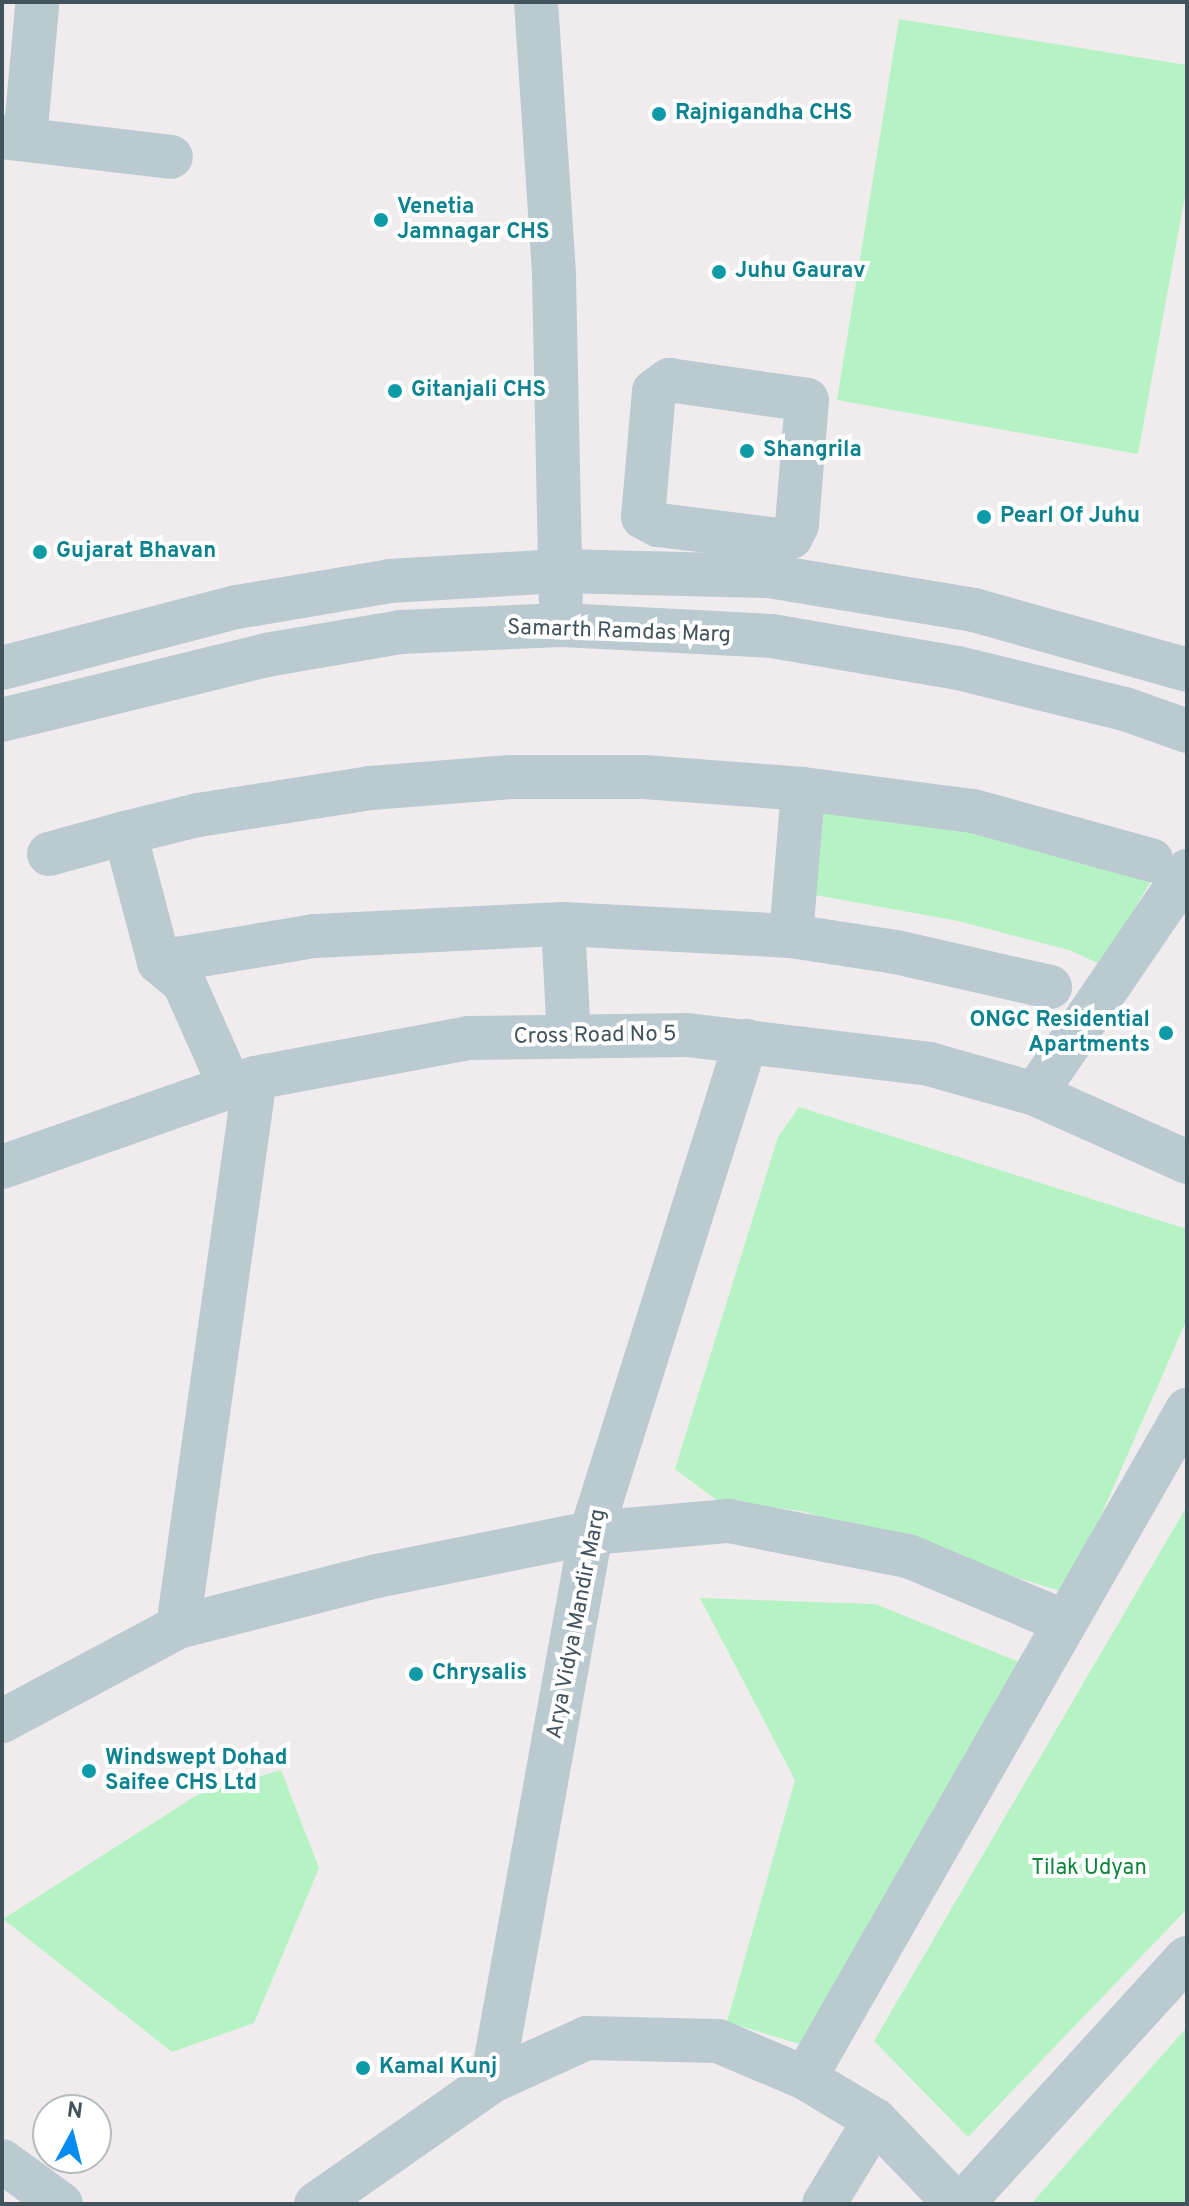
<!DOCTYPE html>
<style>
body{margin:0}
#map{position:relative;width:1189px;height:2206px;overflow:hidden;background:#f0eced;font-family:Overpass,sans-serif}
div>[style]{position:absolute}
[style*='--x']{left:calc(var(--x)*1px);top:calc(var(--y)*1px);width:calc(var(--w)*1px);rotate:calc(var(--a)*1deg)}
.green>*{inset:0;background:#b5f3c4}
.minor>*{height:44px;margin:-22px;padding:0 22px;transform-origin:22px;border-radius:22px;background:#bbcad1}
.tertiary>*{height:44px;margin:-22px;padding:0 22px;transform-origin:22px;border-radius:22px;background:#bbcad1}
.dots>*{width:22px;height:22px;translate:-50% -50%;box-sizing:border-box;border:4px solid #fff;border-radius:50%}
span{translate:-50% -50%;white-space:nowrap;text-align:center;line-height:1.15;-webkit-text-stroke:8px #fff;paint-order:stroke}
.culture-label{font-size:22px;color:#0d838f;font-weight:700}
.left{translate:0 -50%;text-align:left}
.right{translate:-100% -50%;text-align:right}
.street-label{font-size:22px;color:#43535c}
.park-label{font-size:22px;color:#0d8438}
.frame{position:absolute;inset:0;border:4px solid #43535c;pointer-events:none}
.north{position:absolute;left:32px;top:2094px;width:80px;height:80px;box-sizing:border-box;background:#fff;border:2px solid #b4babe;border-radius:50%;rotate:7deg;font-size:22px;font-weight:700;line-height:32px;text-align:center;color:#43535c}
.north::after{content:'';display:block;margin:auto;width:28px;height:36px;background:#068cf0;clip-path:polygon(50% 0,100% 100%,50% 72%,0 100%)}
</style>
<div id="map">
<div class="green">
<i style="clip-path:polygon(899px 19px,1187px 65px,1187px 185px,1138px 454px,837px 400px)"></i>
<i style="clip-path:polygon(809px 811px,915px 818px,1151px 881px,1102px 965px,1069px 950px,958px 921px,799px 892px)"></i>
<i style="clip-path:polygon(799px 1107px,1187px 1229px,1187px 1319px,1067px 1593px,802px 1511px,718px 1501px,675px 1469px,778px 1137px)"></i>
<i style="clip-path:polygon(1187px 1506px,1187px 1909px,968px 2137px,874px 2041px)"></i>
<i style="clip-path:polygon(700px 1598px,875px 1604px,1022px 1663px,806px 2046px,727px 2022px,795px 1780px)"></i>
<i style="clip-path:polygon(281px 1770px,319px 1868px,254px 2023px,172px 2052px,3px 1919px,197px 1795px)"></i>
<i style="clip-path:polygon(1187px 2027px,1187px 2204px,1031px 2204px)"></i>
</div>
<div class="minor">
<i style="--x:536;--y:2;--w:275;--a:86.2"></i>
<i style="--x:554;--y:276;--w:323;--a:88.8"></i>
<i style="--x:2;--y:137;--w:170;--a:6.7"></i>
<i style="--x:25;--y:139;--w:133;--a:-84.8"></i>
<i style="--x:669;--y:380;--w:139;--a:8.2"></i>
<i style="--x:807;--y:400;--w:125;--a:94.6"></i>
<i style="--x:797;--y:525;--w:13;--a:117"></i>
<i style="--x:791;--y:537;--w:12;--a:166"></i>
<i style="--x:779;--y:540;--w:122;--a:-172.9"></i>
<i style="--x:658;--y:525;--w:17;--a:-152"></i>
<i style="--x:643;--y:517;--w:126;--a:-85"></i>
<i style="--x:654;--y:391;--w:19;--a:-36"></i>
<i style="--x:2;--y:668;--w:243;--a:-14.6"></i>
<i style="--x:237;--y:607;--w:155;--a:-9.6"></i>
<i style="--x:390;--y:581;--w:170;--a:-3.4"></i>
<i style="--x:560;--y:571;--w:209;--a:1.4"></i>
<i style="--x:769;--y:576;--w:208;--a:9.4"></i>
<i style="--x:974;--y:610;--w:221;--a:15.7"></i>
<i style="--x:2;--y:720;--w:272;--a:-13.8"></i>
<i style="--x:266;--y:655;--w:136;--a:-9.7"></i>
<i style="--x:400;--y:632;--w:162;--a:-2.5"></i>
<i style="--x:562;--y:625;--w:210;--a:3"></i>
<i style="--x:772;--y:636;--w:189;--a:9.8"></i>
<i style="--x:958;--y:668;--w:172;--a:13.8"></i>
<i style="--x:1125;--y:709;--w:66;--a:19.5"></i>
<i style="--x:49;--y:854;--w:79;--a:-15.4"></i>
<i style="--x:563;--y:924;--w:113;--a:87"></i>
<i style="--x:791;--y:936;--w:147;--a:-85.3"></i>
<i style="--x:159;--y:962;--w:158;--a:-9.5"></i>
<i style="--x:315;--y:936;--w:248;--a:-2.8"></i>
<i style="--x:563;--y:924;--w:228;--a:3"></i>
<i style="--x:791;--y:936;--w:106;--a:8.7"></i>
<i style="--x:896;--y:952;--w:158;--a:12.8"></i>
<i style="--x:229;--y:1084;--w:111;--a:-114"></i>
<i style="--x:184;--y:983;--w:33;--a:-140"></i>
<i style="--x:159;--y:962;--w:133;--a:-104.8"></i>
<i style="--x:125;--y:833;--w:75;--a:-13.9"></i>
<i style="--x:198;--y:815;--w:175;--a:-8.9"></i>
<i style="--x:371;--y:788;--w:140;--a:-4.5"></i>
<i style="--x:511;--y:777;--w:133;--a:0"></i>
<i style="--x:644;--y:777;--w:159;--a:4.3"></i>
<i style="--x:803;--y:789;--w:171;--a:7.4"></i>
<i style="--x:973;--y:811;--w:185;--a:15.4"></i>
<i style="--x:1035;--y:1094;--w:270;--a:-55.7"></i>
<i style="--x:2;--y:1167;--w:268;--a:-19.4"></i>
<i style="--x:255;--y:1078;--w:217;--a:-10.6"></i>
<i style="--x:468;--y:1038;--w:219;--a:-0.8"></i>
<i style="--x:687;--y:1035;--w:244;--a:6.8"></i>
<i style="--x:929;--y:1064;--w:110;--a:15.8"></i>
<i style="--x:1035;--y:1094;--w:167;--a:24.1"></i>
<i style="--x:178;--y:1627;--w:554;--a:-82.02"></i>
<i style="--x:2;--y:1721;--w:200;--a:-28.1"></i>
<i style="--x:178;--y:1627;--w:205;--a:-14.4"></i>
<i style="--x:377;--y:1576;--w:218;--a:-11.4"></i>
<i style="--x:591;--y:1533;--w:139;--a:-5"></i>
<i style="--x:729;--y:1521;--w:182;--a:11.1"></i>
<i style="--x:908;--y:1556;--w:168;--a:22.8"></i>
<i style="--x:805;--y:2078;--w:770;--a:-60.24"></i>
<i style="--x:492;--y:2081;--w:557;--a:-79.76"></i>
<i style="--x:591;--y:1533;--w:516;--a:-72.51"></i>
<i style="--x:316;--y:2204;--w:215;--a:-34.9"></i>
<i style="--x:492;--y:2081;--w:104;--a:-24.4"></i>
<i style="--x:587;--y:2038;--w:131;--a:1.3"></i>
<i style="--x:718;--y:2041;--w:95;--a:23"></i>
<i style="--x:805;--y:2078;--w:82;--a:31"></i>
<i style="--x:875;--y:2120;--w:117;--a:46"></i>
<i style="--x:824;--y:2204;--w:98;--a:-58.7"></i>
<i style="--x:962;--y:2204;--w:333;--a:-47.6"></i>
</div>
<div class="tertiary">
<i style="--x:2;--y:2161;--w:73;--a:36.1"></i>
</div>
<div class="dots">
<i style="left:659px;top:114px;background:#0f9aa8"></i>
<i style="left:381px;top:220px;background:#0f9aa8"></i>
<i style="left:719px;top:272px;background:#0f9aa8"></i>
<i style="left:395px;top:391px;background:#0f9aa8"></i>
<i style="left:747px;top:451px;background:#0f9aa8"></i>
<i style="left:984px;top:517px;background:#0f9aa8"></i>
<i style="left:40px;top:552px;background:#0f9aa8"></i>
<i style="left:1166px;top:1033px;background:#0f9aa8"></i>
<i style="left:416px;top:1674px;background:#0f9aa8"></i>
<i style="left:89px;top:1771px;background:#0f9aa8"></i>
<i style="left:363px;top:2068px;background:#0f9aa8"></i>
</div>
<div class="culture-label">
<span class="left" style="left:675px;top:114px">Rajnigandha CHS</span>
<span class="left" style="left:397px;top:220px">Venetia<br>Jamnagar CHS</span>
<span class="left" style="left:735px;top:272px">Juhu Gaurav</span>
<span class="left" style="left:411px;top:391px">Gitanjali CHS</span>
<span class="left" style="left:763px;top:451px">Shangrila</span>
<span class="left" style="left:1000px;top:517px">Pearl Of Juhu</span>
<span class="left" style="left:56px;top:552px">Gujarat Bhavan</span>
<span class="right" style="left:1150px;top:1033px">ONGC Residential<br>Apartments</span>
<span class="left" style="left:432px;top:1674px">Chrysalis</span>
<span class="left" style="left:105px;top:1771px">Windswept Dohad<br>Saifee CHS Ltd</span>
<span class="left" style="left:379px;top:2068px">Kamal Kunj</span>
</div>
<div class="street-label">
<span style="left:619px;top:632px;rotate:2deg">Samarth Ramdas Marg</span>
<span style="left:595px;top:1036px;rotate:-1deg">Cross Road No 5</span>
<span style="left:577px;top:1624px;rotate:-79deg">Arya Vidya Mandir Marg</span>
</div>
<div class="park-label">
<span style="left:1089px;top:1869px">Tilak Udyan</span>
</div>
<div class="frame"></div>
<div class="north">N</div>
</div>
